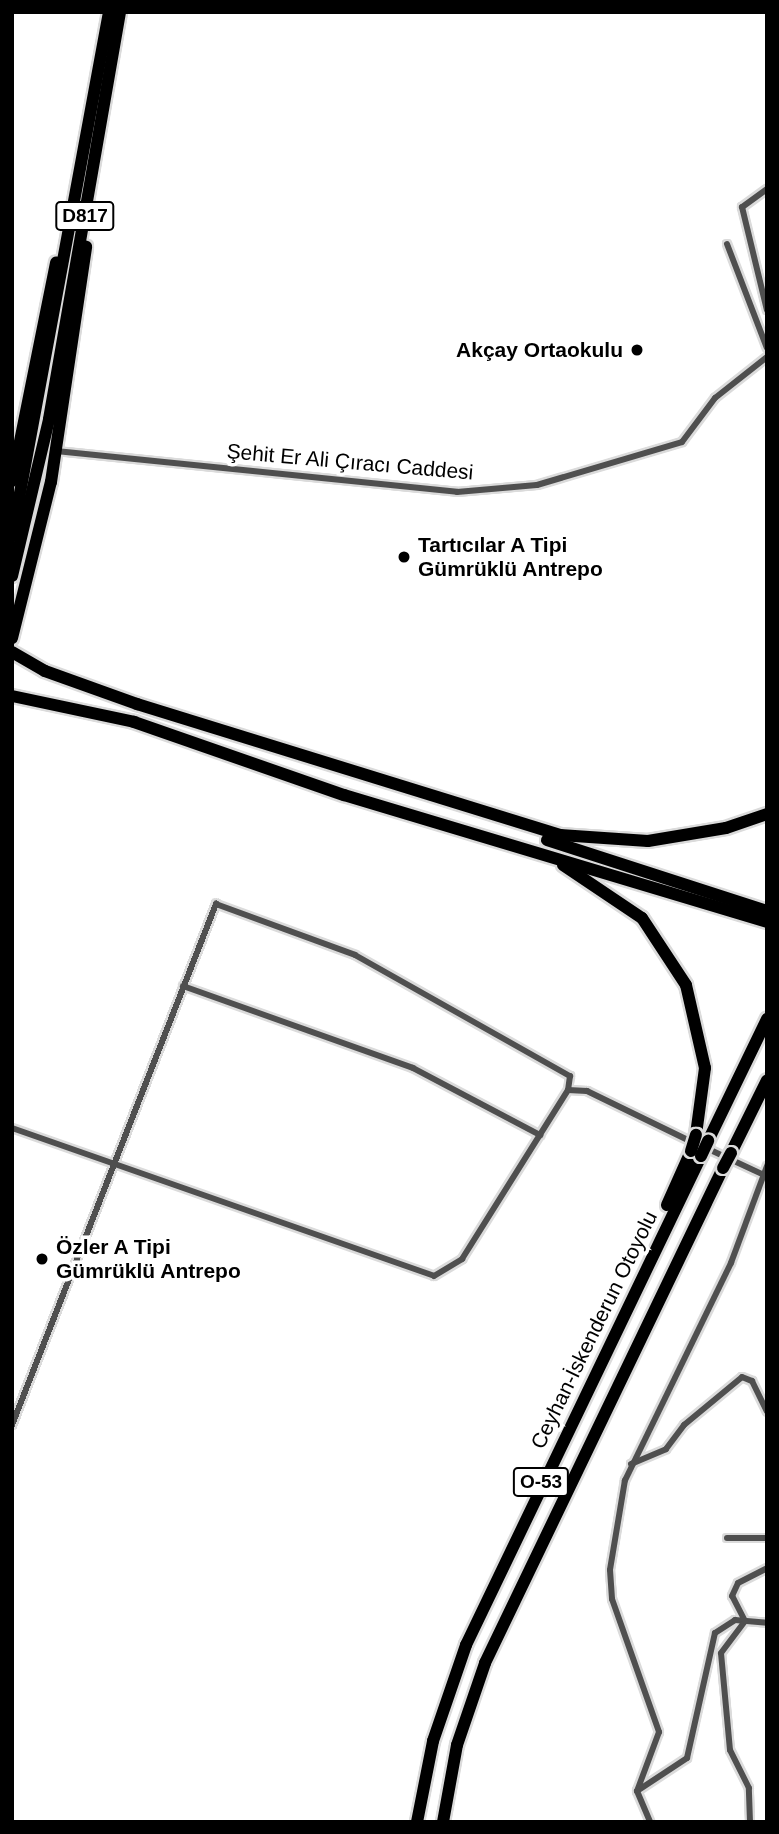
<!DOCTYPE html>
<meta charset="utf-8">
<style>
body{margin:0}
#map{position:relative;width:779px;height:1834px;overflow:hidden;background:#fff;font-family:Arial,sans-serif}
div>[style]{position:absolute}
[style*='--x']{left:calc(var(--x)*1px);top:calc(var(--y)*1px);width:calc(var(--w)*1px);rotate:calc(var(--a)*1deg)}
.roads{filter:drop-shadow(2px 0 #dbdbdb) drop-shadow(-2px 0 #dbdbdb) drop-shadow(0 2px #dbdbdb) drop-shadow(0 -2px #dbdbdb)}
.street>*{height:6px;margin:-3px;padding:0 3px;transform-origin:3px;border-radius:3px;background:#4f4f4f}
.highway>*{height:12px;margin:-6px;padding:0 6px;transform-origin:6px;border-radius:6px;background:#000}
.bridges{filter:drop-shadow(2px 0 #dbdbdb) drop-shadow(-2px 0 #dbdbdb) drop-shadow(0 2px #dbdbdb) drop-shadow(0 -2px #dbdbdb)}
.highway-bridge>*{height:12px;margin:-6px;padding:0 6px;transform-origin:6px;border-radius:6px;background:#000}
.dots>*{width:19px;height:19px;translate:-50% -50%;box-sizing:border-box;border:4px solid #fff;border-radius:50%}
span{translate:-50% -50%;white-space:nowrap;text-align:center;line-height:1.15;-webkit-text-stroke:7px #fff;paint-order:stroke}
.shield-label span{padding:2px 5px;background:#fff;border:2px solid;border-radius:5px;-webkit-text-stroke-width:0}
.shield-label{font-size:19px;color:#000;font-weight:700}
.poi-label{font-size:21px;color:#000;font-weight:700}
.right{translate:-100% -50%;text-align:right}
.left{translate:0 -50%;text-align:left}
.street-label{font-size:21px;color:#000}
.frame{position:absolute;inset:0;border:14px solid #000;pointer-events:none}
</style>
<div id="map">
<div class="roads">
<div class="street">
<i style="--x:767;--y:189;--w:31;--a:144"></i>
<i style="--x:742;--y:207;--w:106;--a:76.4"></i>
<i style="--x:727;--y:244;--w:111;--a:69"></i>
<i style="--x:56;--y:451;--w:403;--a:5.8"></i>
<i style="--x:457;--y:492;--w:80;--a:-5"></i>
<i style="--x:537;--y:485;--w:151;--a:-16.5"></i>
<i style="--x:682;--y:442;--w:55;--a:-53.1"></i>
<i style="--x:715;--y:398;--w:66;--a:-38.3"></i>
<i style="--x:183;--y:986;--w:244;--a:19.6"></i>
<i style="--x:413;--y:1068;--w:144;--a:27.8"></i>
<i style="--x:12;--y:1128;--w:447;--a:19.3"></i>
<i style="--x:434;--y:1276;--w:33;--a:-31"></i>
<i style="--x:462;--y:1259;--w:199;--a:-57.9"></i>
<i style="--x:568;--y:1090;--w:19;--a:3"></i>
<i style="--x:587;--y:1091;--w:119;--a:25.9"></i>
<i style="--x:704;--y:1147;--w:66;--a:25"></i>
<i style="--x:767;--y:1166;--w:103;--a:110.4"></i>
<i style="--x:731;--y:1263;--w:242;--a:116"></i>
<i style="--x:625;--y:1480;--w:91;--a:99.5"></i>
<i style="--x:610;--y:1570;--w:29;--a:86"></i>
<i style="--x:612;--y:1599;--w:141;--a:70.5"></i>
<i style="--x:659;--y:1732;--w:63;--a:110.4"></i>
<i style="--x:637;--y:1791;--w:60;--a:-33.4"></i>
<i style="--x:687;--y:1758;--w:128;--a:-77.4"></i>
<i style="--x:715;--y:1633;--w:24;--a:-33"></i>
<i style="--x:735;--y:1620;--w:32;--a:5"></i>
<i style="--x:12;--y:1425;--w:560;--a:-68.62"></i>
<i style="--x:216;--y:904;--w:148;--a:20.1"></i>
<i style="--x:355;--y:955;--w:247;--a:29.4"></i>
<i style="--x:570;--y:1076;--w:14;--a:98"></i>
<i style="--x:631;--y:1464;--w:38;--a:-23"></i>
<i style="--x:666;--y:1449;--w:30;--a:-53"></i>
<i style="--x:684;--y:1425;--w:75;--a:-39.6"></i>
<i style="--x:742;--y:1377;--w:11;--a:22"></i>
<i style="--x:752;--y:1381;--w:34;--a:64"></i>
<i style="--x:727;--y:1538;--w:40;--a:0"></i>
<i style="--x:637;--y:1791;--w:34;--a:67"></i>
<i style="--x:750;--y:1822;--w:34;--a:-92"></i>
<i style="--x:749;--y:1788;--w:42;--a:-116.6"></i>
<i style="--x:730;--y:1750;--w:97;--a:-95.3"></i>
<i style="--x:721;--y:1653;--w:40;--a:-53"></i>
<i style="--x:745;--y:1621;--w:28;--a:-117"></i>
<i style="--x:732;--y:1596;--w:14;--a:-65"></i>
<i style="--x:738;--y:1583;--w:33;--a:-27"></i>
</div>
<div class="highway">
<i style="--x:12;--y:481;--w:223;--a:-78.6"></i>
<i style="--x:12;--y:536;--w:533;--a:-79.51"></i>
<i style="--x:12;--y:576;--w:161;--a:-76.7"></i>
<i style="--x:49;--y:419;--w:413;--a:-80.1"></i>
<i style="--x:12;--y:638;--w:161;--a:-76"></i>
<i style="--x:51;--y:482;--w:238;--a:-81.5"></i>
<i style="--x:12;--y:652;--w:38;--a:30"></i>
<i style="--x:45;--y:671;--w:98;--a:19.7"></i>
<i style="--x:137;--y:704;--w:443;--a:17.2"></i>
<i style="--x:560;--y:835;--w:88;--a:3.9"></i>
<i style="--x:648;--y:841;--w:79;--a:-9.5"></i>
<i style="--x:726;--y:828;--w:43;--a:-18.9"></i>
<i style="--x:12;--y:696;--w:125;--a:12"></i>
<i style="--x:134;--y:722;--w:222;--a:19.2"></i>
<i style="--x:344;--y:795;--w:442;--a:16.7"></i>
<i style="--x:547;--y:840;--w:231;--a:17.9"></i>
<i style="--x:563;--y:865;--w:95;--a:33.9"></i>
<i style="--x:642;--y:918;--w:80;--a:56.7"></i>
<i style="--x:686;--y:985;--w:85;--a:77.1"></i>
<i style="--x:705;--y:1068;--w:68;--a:97.7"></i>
<i style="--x:708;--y:1141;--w:136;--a:-64.2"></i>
<i style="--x:731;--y:1153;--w:81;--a:-63.7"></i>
<i style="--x:667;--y:1205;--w:59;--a:-66"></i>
<i style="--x:417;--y:1822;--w:83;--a:-78.8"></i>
<i style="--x:433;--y:1741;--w:102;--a:-71"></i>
<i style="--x:466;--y:1645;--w:543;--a:-64.33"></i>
<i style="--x:443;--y:1822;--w:78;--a:-79.7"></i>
<i style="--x:457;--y:1745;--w:87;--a:-71.1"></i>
<i style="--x:485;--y:1663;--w:549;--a:-64.32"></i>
</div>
</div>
<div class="bridges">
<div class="highway-bridge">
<i style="--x:691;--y:1151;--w:17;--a:-73"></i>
<i style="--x:701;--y:1156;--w:17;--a:-65"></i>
<i style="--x:723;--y:1168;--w:17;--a:-62"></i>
</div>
</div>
<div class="dots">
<i style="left:637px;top:350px;background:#000"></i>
<i style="left:404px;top:557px;background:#000"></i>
<i style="left:42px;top:1259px;background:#000"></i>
</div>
<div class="shield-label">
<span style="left:85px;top:216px">D817</span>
<span style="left:541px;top:1482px">O-53</span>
</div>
<div class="poi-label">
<span class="right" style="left:623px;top:350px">Akçay Ortaokulu</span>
<span class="left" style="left:418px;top:557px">Tartıcılar A Tipi<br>Gümrüklü Antrepo</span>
<span class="left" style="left:56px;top:1259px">Özler A Tipi<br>Gümrüklü Antrepo</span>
</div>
<div class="street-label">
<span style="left:350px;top:462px;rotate:5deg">Şehit Er Ali Çıracı Caddesi</span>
<span style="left:594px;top:1330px;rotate:-64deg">Ceyhan-İskenderun Otoyolu</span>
</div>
<div class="frame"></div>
</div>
